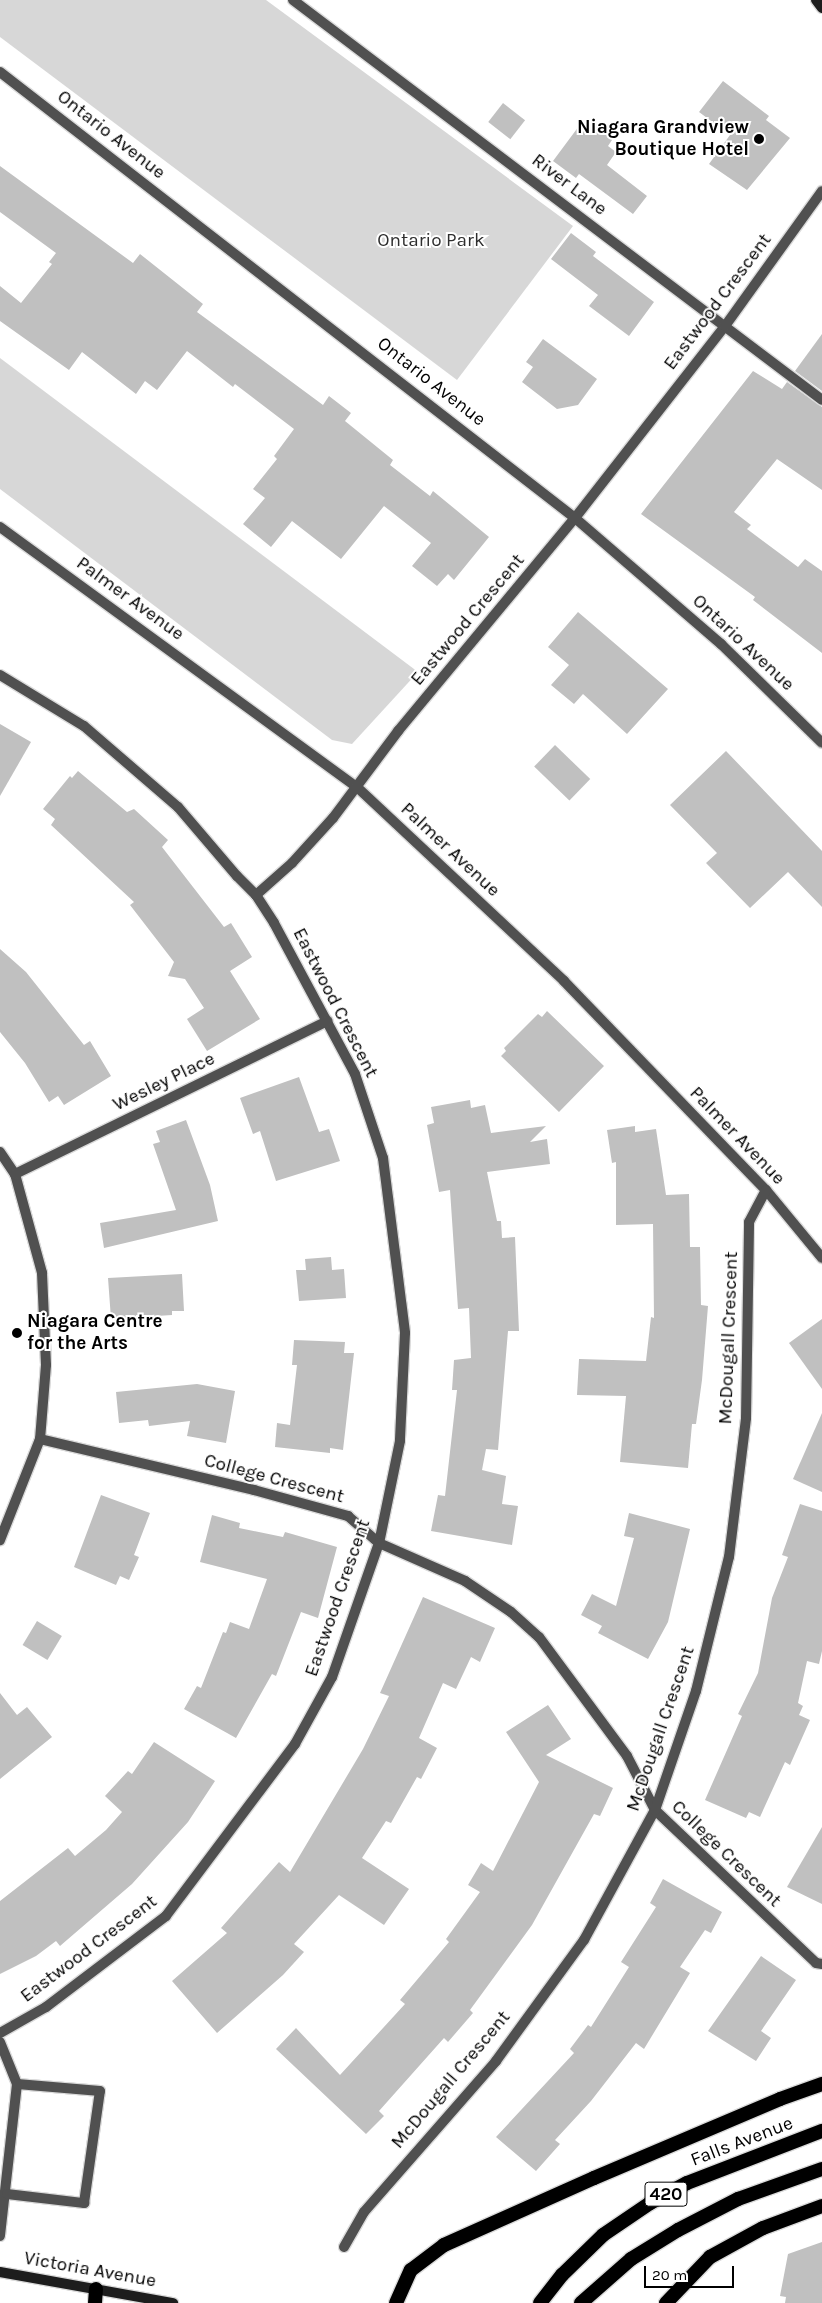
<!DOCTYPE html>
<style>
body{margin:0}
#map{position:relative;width:822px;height:2303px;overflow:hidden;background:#fff;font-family:Karla,sans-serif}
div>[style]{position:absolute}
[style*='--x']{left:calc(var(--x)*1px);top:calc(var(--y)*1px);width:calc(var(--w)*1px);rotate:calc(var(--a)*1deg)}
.green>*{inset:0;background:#d7d7d7}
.building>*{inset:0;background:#c0c0c0;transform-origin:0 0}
.roads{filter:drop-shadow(1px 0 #dbdbdb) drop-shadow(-1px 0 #dbdbdb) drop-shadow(0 1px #dbdbdb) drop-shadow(0 -1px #dbdbdb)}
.service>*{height:10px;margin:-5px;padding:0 5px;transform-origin:5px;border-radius:5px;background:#505050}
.minor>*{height:10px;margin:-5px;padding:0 5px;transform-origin:5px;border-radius:5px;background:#505050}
.secondary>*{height:10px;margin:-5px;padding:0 5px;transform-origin:5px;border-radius:5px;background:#1d1d1d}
.trunk>*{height:14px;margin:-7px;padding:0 7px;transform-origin:7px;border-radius:7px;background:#000}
.dots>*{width:14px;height:14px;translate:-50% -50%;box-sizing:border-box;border:2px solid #fff;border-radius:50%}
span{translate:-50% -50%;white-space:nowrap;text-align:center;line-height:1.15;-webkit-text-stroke:4px #fff;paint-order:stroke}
.shield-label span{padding:1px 4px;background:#fff;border:1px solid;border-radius:4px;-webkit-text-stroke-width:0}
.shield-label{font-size:18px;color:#000;font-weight:700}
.poi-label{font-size:19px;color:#000;font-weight:700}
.right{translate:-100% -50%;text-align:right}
.left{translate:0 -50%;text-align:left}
.street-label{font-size:19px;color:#000}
.park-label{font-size:19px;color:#2e2e2e}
.scale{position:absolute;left:644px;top:2266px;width:90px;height:22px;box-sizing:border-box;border:2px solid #000;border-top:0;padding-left:6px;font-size:15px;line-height:18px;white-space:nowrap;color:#000;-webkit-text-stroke:4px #fff;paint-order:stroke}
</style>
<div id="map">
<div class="green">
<i style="clip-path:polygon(0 0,266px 0,573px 226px,457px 380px,0 37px)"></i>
<i style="clip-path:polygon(0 358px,418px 672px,352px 744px,332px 740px,0 489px)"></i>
</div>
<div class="building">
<i style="clip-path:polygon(723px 81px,769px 116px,766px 120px,790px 138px,747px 190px,709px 164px,730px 135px,699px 112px)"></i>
<i style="left:503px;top:103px;width:28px;height:24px;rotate:38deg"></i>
<i style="clip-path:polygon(593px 121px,614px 137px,608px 146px,616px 152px,607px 165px,647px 196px,633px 214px,579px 174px,576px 178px,553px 161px,579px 126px,585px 131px)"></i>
<i style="clip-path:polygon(0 166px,133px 263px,140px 254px,203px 304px,197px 312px,323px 405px,329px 396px,351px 413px,345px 421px,393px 460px,390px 465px,430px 496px,433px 491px,489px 537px,454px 580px,448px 574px,437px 586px,412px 566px,431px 543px,384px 506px,341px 559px,292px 521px,271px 547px,243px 524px,265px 498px,253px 489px,277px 459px,274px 456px,294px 429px,235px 384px,233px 387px,187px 351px,157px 390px,145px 381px,136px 394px,82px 352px,69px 370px,0 321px,0 286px,21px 303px,52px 264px,49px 262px,56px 253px,0 212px)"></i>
<i style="clip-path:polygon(571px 233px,596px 252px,593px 256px,654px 302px,629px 336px,589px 306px,598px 295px,551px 259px)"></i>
<i style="clip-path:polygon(822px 334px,822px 391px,795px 371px)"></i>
<i style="clip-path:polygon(543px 339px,597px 379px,578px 405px,557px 409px,522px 382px,533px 367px,526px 362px)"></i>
<i style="clip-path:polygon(753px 371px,782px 389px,787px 382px,822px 407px,822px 490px,777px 459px,734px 512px,751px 525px,747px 529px,798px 567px,805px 559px,822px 571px,822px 653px,753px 600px,755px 597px,641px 514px)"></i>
<i style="clip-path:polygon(578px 612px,668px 689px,627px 734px,583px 694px,574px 704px,551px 685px,569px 665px,548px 647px)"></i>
<i style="clip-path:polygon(0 724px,31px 742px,0 796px)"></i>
<i style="left:555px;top:745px;width:49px;height:30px;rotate:44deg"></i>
<i style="clip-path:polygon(726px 751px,822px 851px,822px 907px,788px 872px,750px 908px,706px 863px,717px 853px,670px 805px)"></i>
<i style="clip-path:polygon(78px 771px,127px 812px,134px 809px,168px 840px,162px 847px,224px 927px,231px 923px,252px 957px,230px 971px,260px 1019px,207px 1051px,187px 1019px,204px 1008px,185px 979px,168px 976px,174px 962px,130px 905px,134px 902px,51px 825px,55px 819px,43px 809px,70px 776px,72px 778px)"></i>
<i style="clip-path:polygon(0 949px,26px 972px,84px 1045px,90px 1041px,111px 1076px,64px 1105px,58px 1096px,49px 1102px,25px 1063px,0 1032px)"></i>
<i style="clip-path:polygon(547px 1011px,604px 1066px,559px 1112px,501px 1056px,506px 1051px,504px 1048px,538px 1014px,542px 1017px)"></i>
<i style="clip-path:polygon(299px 1077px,319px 1132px,329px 1129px,340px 1161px,276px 1181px,260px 1131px,253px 1134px,240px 1098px)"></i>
<i style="clip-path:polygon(470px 1100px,471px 1108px,485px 1105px,491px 1133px,546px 1126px,530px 1142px,547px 1139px,550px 1164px,487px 1172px,497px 1221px,501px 1221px,502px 1238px,515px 1237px,519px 1331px,508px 1331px,498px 1450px,486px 1449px,482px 1470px,506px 1476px,502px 1504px,518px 1506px,512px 1545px,431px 1531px,438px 1495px,445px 1496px,457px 1390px,452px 1390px,454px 1360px,471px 1358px,469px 1308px,458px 1309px,450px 1190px,439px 1192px,427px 1125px,434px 1123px,431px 1107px)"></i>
<i style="clip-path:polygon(186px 1120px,210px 1185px,218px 1221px,104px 1248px,100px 1223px,176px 1210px,153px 1144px,160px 1142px,156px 1131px)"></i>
<i style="clip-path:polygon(635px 1126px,635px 1132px,656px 1129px,666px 1195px,689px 1194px,690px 1247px,700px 1247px,701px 1305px,708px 1306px,702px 1380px,696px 1424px,692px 1424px,688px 1468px,620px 1462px,626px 1396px,577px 1395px,579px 1359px,646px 1361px,651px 1317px,654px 1318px,653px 1224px,616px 1225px,616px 1162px,612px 1163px,607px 1130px)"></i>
<i style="clip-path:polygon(331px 1257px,332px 1270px,344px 1269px,346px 1298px,299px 1301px,296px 1270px,306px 1270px,305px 1259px)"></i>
<i style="clip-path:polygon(182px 1274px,184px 1311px,172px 1311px,172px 1315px,111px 1319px,108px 1278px)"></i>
<i style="clip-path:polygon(822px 1319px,822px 1389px,789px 1343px)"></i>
<i style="clip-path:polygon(294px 1340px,345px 1342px,344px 1353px,354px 1353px,343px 1450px,330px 1448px,330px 1453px,275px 1447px,277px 1423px,290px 1425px,297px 1365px,292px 1365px)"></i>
<i style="clip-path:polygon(197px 1384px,235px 1391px,226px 1443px,187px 1436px,190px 1421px,149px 1426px,148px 1420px,119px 1423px,116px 1392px)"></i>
<i style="clip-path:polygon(822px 1413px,822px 1492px,793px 1479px)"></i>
<i style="clip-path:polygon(101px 1495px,150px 1513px,134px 1555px,139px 1557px,129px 1580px,120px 1576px,116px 1585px,74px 1567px)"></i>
<i style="clip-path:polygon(800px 1504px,822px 1511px,822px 1651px,819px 1664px,807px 1661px,798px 1703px,803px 1706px,799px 1715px,810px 1720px,790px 1765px,785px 1762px,760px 1817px,749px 1812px,746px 1818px,705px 1800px,742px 1716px,738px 1714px,758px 1673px,772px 1598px,788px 1557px,782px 1555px)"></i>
<i style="clip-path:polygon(629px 1513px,690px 1529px,668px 1622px,648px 1659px,598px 1633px,602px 1626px,581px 1615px,592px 1594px,616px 1606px,634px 1538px,624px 1536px)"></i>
<i style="clip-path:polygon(212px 1515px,240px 1523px,239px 1528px,283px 1537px,285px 1532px,337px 1547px,318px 1618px,301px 1612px,276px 1676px,272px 1674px,236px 1738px,184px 1709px,197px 1686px,201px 1688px,223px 1632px,226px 1633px,230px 1622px,249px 1629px,267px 1579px,200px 1562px)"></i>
<i style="clip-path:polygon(423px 1597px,495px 1628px,480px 1662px,471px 1657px,456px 1689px,443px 1683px,419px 1738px,437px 1748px,421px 1779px,417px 1777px,391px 1823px,386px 1821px,362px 1858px,409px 1889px,384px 1925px,339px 1895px,294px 1944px,304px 1952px,283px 1975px,217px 2033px,172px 1981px,227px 1933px,221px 1928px,279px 1862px,290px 1872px,363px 1749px,389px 1696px,380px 1693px)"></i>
<i style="left:37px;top:1621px;width:29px;height:28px;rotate:31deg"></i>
<i style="clip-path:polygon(0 1693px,17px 1715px,27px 1707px,52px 1737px,0 1779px)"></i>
<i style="clip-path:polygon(548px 1705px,571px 1739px,546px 1755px,613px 1788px,600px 1816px,594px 1814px,532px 1925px,470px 2010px,473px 2013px,448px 2042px,444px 2038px,379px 2111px,384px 2116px,366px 2134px,276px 2049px,296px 2028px,340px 2075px,405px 2004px,400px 2000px,449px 1942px,446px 1939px,480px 1892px,468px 1885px,481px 1863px,493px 1871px,539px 1782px,506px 1732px)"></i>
<i style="clip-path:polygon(154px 1742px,215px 1781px,188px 1822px,132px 1884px,60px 1946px,56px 1941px,36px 1956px,0 1974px,0 1901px,68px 1848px,75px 1856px,106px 1830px,122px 1812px,105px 1796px,128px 1771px,132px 1774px)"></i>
<i style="clip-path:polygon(822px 1827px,822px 1904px,787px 1887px)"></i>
<i style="clip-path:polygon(663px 1879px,722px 1912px,711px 1933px,705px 1930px,680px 1967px,690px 1973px,644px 2049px,636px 2043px,591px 2101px,555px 2140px,560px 2144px,536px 2171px,496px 2137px,574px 2053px,570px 2049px,588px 2025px,591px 2027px,629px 1967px,621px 1962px,656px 1907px,650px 1903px)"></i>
<i style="clip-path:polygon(761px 1956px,796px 1980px,761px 2031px,771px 2038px,756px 2061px,708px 2031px)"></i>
<i style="clip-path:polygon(822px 2242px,822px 2303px,785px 2303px,786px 2297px,780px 2296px,788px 2254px)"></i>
</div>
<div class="roads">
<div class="service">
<i style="--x:0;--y:2042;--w:45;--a:68"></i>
<i style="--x:17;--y:2084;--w:153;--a:96.4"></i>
<i style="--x:7;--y:2194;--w:78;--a:6.7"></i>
<i style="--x:84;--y:2203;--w:113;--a:-81.9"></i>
<i style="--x:100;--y:2091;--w:83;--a:-175.2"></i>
</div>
<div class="minor">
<i style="--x:293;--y:0;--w:663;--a:37.09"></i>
<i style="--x:0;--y:72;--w:728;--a:37.8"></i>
<i style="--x:575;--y:518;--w:193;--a:40.8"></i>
<i style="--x:721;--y:644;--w:141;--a:44.4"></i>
<i style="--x:0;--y:527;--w:443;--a:36.1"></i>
<i style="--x:358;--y:788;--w:282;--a:43.1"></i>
<i style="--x:564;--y:981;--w:291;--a:46"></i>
<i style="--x:766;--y:1190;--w:88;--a:50.5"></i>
<i style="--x:0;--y:675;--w:98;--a:31.3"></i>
<i style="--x:84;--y:726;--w:124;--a:40.8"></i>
<i style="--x:178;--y:807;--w:91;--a:49.5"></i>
<i style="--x:237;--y:876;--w:27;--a:45"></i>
<i style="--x:256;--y:895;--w:33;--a:57"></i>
<i style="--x:274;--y:923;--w:171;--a:61.8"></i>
<i style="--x:355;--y:1074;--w:89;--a:71.6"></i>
<i style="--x:383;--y:1158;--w:176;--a:82.8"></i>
<i style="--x:405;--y:1333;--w:108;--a:92.7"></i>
<i style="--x:400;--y:1441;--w:104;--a:101.6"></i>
<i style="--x:379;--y:1543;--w:142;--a:109.3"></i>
<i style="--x:332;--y:1677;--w:77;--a:118.9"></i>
<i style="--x:295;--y:1744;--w:215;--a:126.9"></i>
<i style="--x:166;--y:1916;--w:151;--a:142.8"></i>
<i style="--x:46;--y:2007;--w:53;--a:150.5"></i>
<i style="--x:256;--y:895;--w:48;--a:-41.6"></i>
<i style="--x:292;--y:863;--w:61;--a:-47.7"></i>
<i style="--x:333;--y:818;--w:109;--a:-53.2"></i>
<i style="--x:398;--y:731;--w:277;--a:-50.3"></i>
<i style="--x:575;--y:518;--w:244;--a:-52"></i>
<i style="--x:725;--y:326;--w:166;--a:-54.3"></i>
<i style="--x:0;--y:1152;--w:27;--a:56"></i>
<i style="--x:15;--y:1174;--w:103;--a:74.7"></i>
<i style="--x:42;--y:1273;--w:92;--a:87.5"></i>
<i style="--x:46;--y:1365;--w:74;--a:94.6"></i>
<i style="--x:40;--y:1439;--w:109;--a:111.6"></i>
<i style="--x:15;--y:1174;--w:348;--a:-26.1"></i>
<i style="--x:40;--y:1439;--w:220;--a:13.4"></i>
<i style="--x:254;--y:1490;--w:98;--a:15.5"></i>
<i style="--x:348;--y:1516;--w:41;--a:41.1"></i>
<i style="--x:379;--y:1543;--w:94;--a:23.8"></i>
<i style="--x:465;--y:1581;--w:55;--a:34"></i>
<i style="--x:511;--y:1612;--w:38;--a:42"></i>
<i style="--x:539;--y:1637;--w:148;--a:53.5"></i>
<i style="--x:627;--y:1756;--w:61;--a:62.6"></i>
<i style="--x:655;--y:1810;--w:222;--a:43.5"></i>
<i style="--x:816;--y:1963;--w:6;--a:9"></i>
<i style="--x:344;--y:2247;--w:40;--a:-60.3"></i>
<i style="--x:364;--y:2212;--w:201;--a:-48.8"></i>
<i style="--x:496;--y:2061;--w:150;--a:-54"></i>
<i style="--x:584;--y:1940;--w:148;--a:-61.4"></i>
<i style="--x:655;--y:1810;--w:126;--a:-71"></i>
<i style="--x:696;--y:1691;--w:138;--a:-76.2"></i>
<i style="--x:729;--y:1557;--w:140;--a:-83"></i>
<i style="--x:746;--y:1418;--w:196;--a:-89.1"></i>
<i style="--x:749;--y:1222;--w:36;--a:-62"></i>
</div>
<div class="secondary">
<i style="--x:816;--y:0;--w:10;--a:53"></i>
<i style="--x:0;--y:2272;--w:176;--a:10.2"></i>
</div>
<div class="trunk">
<i style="--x:95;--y:2303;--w:14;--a:-86"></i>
<i style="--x:396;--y:2303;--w:36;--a:-66"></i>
<i style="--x:411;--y:2270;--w:41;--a:-37.1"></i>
<i style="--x:444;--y:2245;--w:164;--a:-24.1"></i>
<i style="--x:594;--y:2178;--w:202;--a:-23"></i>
<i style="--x:780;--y:2099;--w:45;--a:-19.7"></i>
<i style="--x:540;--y:2303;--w:36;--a:-52"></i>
<i style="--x:562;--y:2275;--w:57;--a:-44.3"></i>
<i style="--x:603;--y:2235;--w:57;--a:-34.2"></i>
<i style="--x:650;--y:2203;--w:42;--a:-28.4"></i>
<i style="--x:687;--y:2183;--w:145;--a:-21.1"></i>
<i style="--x:581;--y:2303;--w:67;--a:-41.3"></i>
<i style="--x:631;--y:2259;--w:55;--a:-31.7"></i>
<i style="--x:678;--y:2230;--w:68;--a:-27.3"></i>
<i style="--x:738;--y:2199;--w:89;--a:-19.7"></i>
<i style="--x:666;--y:2303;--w:64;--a:-46.3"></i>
<i style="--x:710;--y:2257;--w:60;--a:-28.7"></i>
<i style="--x:763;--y:2228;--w:63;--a:-20.4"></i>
</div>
</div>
<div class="dots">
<i style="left:759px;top:139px;background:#000"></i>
<i style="left:17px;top:1333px;background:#000"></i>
</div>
<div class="shield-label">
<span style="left:666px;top:2194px">420</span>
</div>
<div class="poi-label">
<span class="right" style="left:749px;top:139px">Niagara Grandview<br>Boutique Hotel</span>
<span class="left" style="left:27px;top:1333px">Niagara Centre<br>for the Arts</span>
</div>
<div class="street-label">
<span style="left:111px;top:135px;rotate:38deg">Ontario Avenue</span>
<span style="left:569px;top:185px;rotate:37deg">River Lane</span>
<span style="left:718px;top:302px;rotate:-53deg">Eastwood Crescent</span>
<span style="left:431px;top:382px;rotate:38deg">Ontario Avenue</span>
<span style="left:130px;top:599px;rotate:36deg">Palmer Avenue</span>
<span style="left:468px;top:620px;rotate:-50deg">Eastwood Crescent</span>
<span style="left:743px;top:643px;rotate:43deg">Ontario Avenue</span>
<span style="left:450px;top:850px;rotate:43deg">Palmer Avenue</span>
<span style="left:335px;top:1003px;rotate:63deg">Eastwood Crescent</span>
<span style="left:164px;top:1082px;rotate:-26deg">Wesley Place</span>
<span style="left:737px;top:1136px;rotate:46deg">Palmer Avenue</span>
<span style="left:729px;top:1338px;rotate:-88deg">McDougall Crescent</span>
<span style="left:274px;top:1479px;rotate:15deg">College Crescent</span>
<span style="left:338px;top:1598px;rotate:-71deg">Eastwood Crescent</span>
<span style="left:661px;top:1729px;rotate:-71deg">McDougall Crescent</span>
<span style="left:726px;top:1854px;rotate:44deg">College Crescent</span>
<span style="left:89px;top:1949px;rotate:-37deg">Eastwood Crescent</span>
<span style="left:451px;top:2080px;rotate:-50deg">McDougall Crescent</span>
<span style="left:742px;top:2142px;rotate:-21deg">Falls Avenue</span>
<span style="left:90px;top:2270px;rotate:10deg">Victoria Avenue</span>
</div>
<div class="park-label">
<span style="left:431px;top:241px">Ontario Park</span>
</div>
<div class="scale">20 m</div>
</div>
